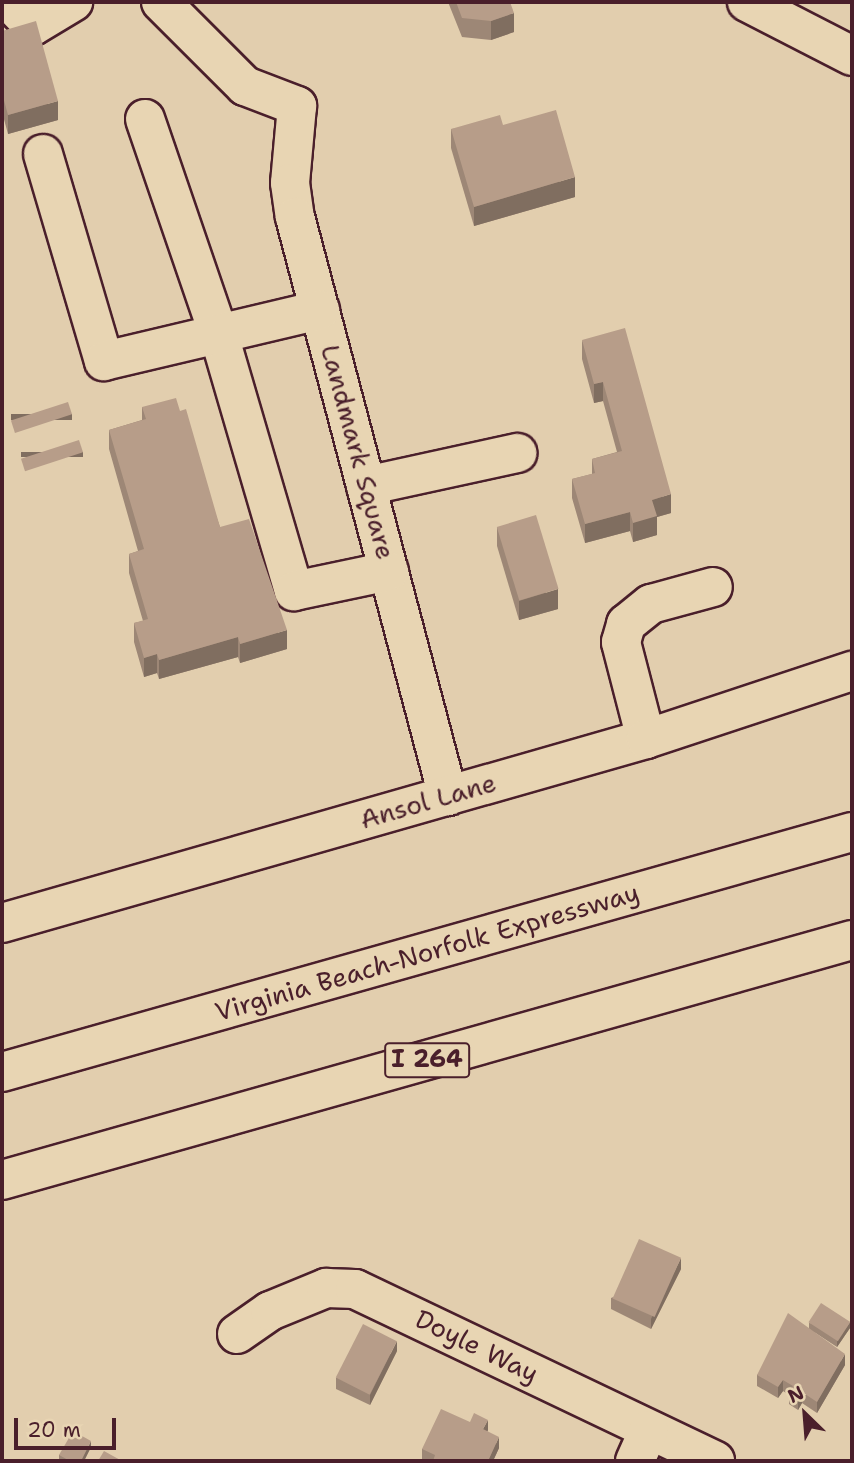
<!DOCTYPE html>
<style>
body{margin:0}
#map{position:relative;width:854px;height:1463px;overflow:hidden;background:#e2ceae;font-family:"Shantell Sans",sans-serif}
div>[style]{position:absolute}
[style*='--x']{left:calc(var(--x)*1px);top:calc(var(--y)*1px);width:calc(var(--w)*1px);rotate:calc(var(--a)*1deg)}
.roads{filter:drop-shadow(2px 0 #4a1f2b) drop-shadow(-2px 0 #4a1f2b) drop-shadow(0 2px #4a1f2b) drop-shadow(0 -2px #4a1f2b)}
.minor>*{height:38px;margin:-19px;padding:0 19px;transform-origin:19px;border-radius:19px;background:#e8d5b3}
.highway>*{height:38px;margin:-19px;padding:0 19px;transform-origin:19px;border-radius:19px;background:#e8d5b3}
.wall>*{inset:0;background:#9d8776}
.shaded-wall>*{inset:0;background:#806e60;transform-origin:0 0}
.building>*{inset:0;background:#b79d89;transform-origin:0 0}
span{translate:-50% -50%;white-space:nowrap;text-align:center;line-height:1.15;-webkit-text-stroke:5px #e8d5b3;paint-order:stroke}
.shield-label span{padding:2px 5px;background:#e8d5b3;border:2px solid;border-radius:5px;-webkit-text-stroke-width:0}
.shield-label{font-size:24px;color:#4a1f2b;font-weight:700}
.street-label{font-size:26px;color:#4a1f2b}
.frame{position:absolute;inset:0;border:4px solid #4a1f2b;pointer-events:none}
.north{position:absolute;left:770px;top:1379px;width:70px;height:70px;-webkit-text-stroke:5px #e8d5b3;paint-order:stroke;rotate:335deg;font-size:19px;font-weight:700;line-height:28px;text-align:center;color:#4a1f2b}
.north::after{content:'';display:block;margin:auto;width:24px;height:32px;background:#4a1f2b;clip-path:polygon(50% 0,100% 100%,50% 72%,0 100%)}
.scale{position:absolute;left:14px;top:1418px;width:102px;height:32px;box-sizing:border-box;border:4px solid #4a1f2b;border-top:0;padding-left:9px;font-size:21px;line-height:24px;white-space:nowrap;color:#4a1f2b;-webkit-text-stroke:5px #e8d5b3;paint-order:stroke}
</style>
<div id="map">
<div class="roads">
<div class="minor">
<i style="--x:10;--y:2;--w:33;--a:46"></i>
<i style="--x:33;--y:26;--w:47;--a:-31"></i>
<i style="--x:161;--y:2;--w:119;--a:45"></i>
<i style="--x:245;--y:86;--w:56;--a:21"></i>
<i style="--x:297;--y:106;--w:77;--a:95.2"></i>
<i style="--x:290;--y:183;--w:34;--a:82"></i>
<i style="--x:295;--y:217;--w:599;--a:75.2"></i>
<i style="--x:747;--y:2;--w:118;--a:27.2"></i>
<i style="--x:145;--y:119;--w:228;--a:71.1"></i>
<i style="--x:219;--y:335;--w:267;--a:73.7"></i>
<i style="--x:294;--y:591;--w:97;--a:-11.9"></i>
<i style="--x:43;--y:154;--w:216;--a:73.6"></i>
<i style="--x:104;--y:361;--w:222;--a:-13.3"></i>
<i style="--x:366;--y:486;--w:155;--a:-12.3"></i>
<i style="--x:646;--y:739;--w:100;--a:-104.5"></i>
<i style="--x:621;--y:642;--w:19;--a:-74"></i>
<i style="--x:626;--y:624;--w:32;--a:-39"></i>
<i style="--x:651;--y:604;--w:64;--a:-15.3"></i>
<i style="--x:2;--y:923;--w:670;--a:-15.95"></i>
<i style="--x:646;--y:739;--w:217;--a:-18.3"></i>
<i style="--x:237;--y:1334;--w:40;--a:-34.9"></i>
<i style="--x:270;--y:1311;--w:61;--a:-22.3"></i>
<i style="--x:326;--y:1288;--w:29;--a:2"></i>
<i style="--x:355;--y:1289;--w:399;--a:25.5"></i>
<i style="--x:635;--y:1461;--w:34;--a:-66"></i>
</div>
<div class="highway">
<i style="--x:2;--y:1072;--w:883;--a:-15.77"></i>
<i style="--x:2;--y:1180;--w:883;--a:-15.77"></i>
</div>
</div>
<div class="wall">
<i style="clip-path:polygon(448px 2px,510px 2px,514px 32px,491px 40px,462px 37px)"></i>
<i style="clip-path:polygon(2px 31px,58px 120px,8px 134px,2px 112px)"></i>
<i style="clip-path:polygon(503px 125px,575px 197px,474px 226px,451px 148px,451px 129px)"></i>
<i style="clip-path:polygon(582px 340px,671px 513px,657px 517px,657px 535px,633px 542px,630px 531px,585px 543px,572px 498px,572px 479px,592px 474px,592px 459px,617px 452px,603px 401px,594px 403px,582px 359px)"></i>
<i style="clip-path:polygon(142px 407px,180px 411px,220px 527px,287px 649px,240px 663px,238px 657px,159px 679px,157px 673px,144px 677px,134px 642px,134px 623px,143px 621px,129px 573px,129px 554px,138px 551px,109px 449px,109px 430px,142px 420px)"></i>
<i style="clip-path:polygon(497px 527px,558px 609px,519px 620px,497px 546px)"></i>
<i style="clip-path:polygon(681px 1269px,651px 1329px,611px 1309px,611px 1298px)"></i>
<i style="clip-path:polygon(809px 1323px,850px 1328px,837px 1347px,814px 1332px,845px 1365px,817px 1413px,802px 1403px,798px 1410px,789px 1404px,789px 1395px,783px 1391px,778px 1398px,757px 1386px,757px 1375px,809px 1328px)"></i>
<i style="clip-path:polygon(397px 1351px,370px 1405px,336px 1389px,336px 1378px)"></i>
<i style="clip-path:polygon(488px 1430px,487px 1432px,499px 1448px,493px 1461px,425px 1461px,422px 1460px,422px 1449px)"></i>
<i style="clip-path:polygon(91px 1447px,84px 1461px,59px 1461px,59px 1455px)"></i>
</div>
<div class="shaded-wall">
<i style="clip-path:polygon(514px 13px,514px 32px,491px 40px,491px 21px)"></i>
<i style="clip-path:polygon(58px 101px,58px 120px,8px 134px,8px 115px)"></i>
<i style="clip-path:polygon(575px 177px,575px 197px,474px 226px,474px 207px)"></i>
<i style="clip-path:polygon(603px 382px,603px 401px,594px 403px,594px 384px)"></i>
<i style="left:72px;top:414px;width:6px;height:61px;rotate:90deg"></i>
<i style="left:83px;top:452px;width:5px;height:62px;rotate:90deg"></i>
<i style="clip-path:polygon(671px 494px,671px 513px,657px 517px,657px 535px,633px 542px,633px 523px,652px 500px)"></i>
<i style="clip-path:polygon(630px 512px,630px 531px,585px 543px,585px 524px)"></i>
<i style="clip-path:polygon(558px 589px,558px 609px,519px 620px,519px 601px)"></i>
<i style="clip-path:polygon(287px 630px,287px 649px,240px 663px,240px 644px)"></i>
<i style="clip-path:polygon(238px 637px,238px 657px,159px 679px,159px 660px)"></i>
<i style="clip-path:polygon(157px 654px,157px 673px,144px 677px,144px 658px)"></i>
<i style="clip-path:polygon(681px 1258px,681px 1269px,651px 1329px,651px 1319px)"></i>
<i style="clip-path:polygon(850px 1322px,850px 1328px,837px 1347px,837px 1341px)"></i>
<i style="clip-path:polygon(397px 1341px,397px 1351px,370px 1405px,370px 1395px)"></i>
<i style="clip-path:polygon(845px 1354px,845px 1365px,817px 1413px,817px 1402px)"></i>
<i style="clip-path:polygon(783px 1380px,783px 1391px,778px 1398px,778px 1387px)"></i>
<i style="clip-path:polygon(802px 1392px,802px 1403px,798px 1410px,798px 1399px)"></i>
<i style="clip-path:polygon(488px 1420px,488px 1430px,483px 1440px,483px 1429px)"></i>
<i style="clip-path:polygon(499px 1437px,499px 1448px,493px 1461px,488px 1461px)"></i>
<i style="clip-path:polygon(91px 1441px,91px 1447px,84px 1461px,81px 1461px)"></i>
</div>
<div class="building">
<i style="clip-path:polygon(456px 2px,510px 2px,514px 13px,491px 21px,462px 18px)"></i>
<i style="clip-path:polygon(36px 21px,58px 101px,8px 115px,2px 93px,2px 31px)"></i>
<i style="clip-path:polygon(556px 110px,575px 177px,474px 207px,451px 129px,500px 115px,503px 125px)"></i>
<i style="clip-path:polygon(625px 328px,671px 494px,652px 500px,657px 516px,633px 523px,630px 512px,585px 524px,572px 479px,595px 473px,592px 459px,622px 451px,603px 382px,594px 384px,582px 340px)"></i>
<i style="clip-path:polygon(176px 398px,180px 411px,186px 409px,220px 527px,249px 519px,287px 630px,240px 644px,238px 637px,159px 660px,157px 654px,144px 658px,134px 623px,148px 619px,129px 554px,144px 549px,109px 430px,146px 419px,142px 407px)"></i>
<i style="left:68px;top:402px;width:13px;height:60px;rotate:72deg"></i>
<i style="left:79px;top:440px;width:13px;height:61px;rotate:72deg"></i>
<i style="left:536px;top:515px;width:77px;height:41px;rotate:73deg"></i>
<i style="left:639px;top:1239px;width:46px;height:65px;rotate:24deg"></i>
<i style="left:821px;top:1303px;width:35px;height:23px;rotate:33deg"></i>
<i style="clip-path:polygon(788px 1313px,845px 1354px,817px 1402px,802px 1392px,798px 1399px,789px 1393px,793px 1386px,783px 1380px,778px 1387px,757px 1375px)"></i>
<i style="left:363px;top:1324px;width:38px;height:60px;rotate:27deg"></i>
<i style="clip-path:polygon(441px 1409px,470px 1422px,474px 1413px,488px 1420px,483px 1429px,499px 1437px,488px 1461px,433px 1461px,435px 1455px,422px 1449px)"></i>
<i style="clip-path:polygon(73px 1431px,91px 1441px,81px 1461px,70px 1461px,59px 1455px)"></i>
<i style="clip-path:polygon(104px 1451px,122px 1461px,98px 1461px)"></i>
</div>
<div class="shield-label">
<span style="left:427px;top:1060px">I 264</span>
</div>
<div class="street-label">
<span style="left:358px;top:452px;rotate:75deg">Landmark Square</span>
<span style="left:428px;top:801px;rotate:-16deg">Ansol Lane</span>
<span style="left:427px;top:952px;rotate:-16deg">Virginia Beach-Norfolk Expressway</span>
<span style="left:477px;top:1346px;rotate:26deg">Doyle Way</span>
</div>
<div class="frame"></div>
<div class="north">N</div>
<div class="scale">20 m</div>
</div>
